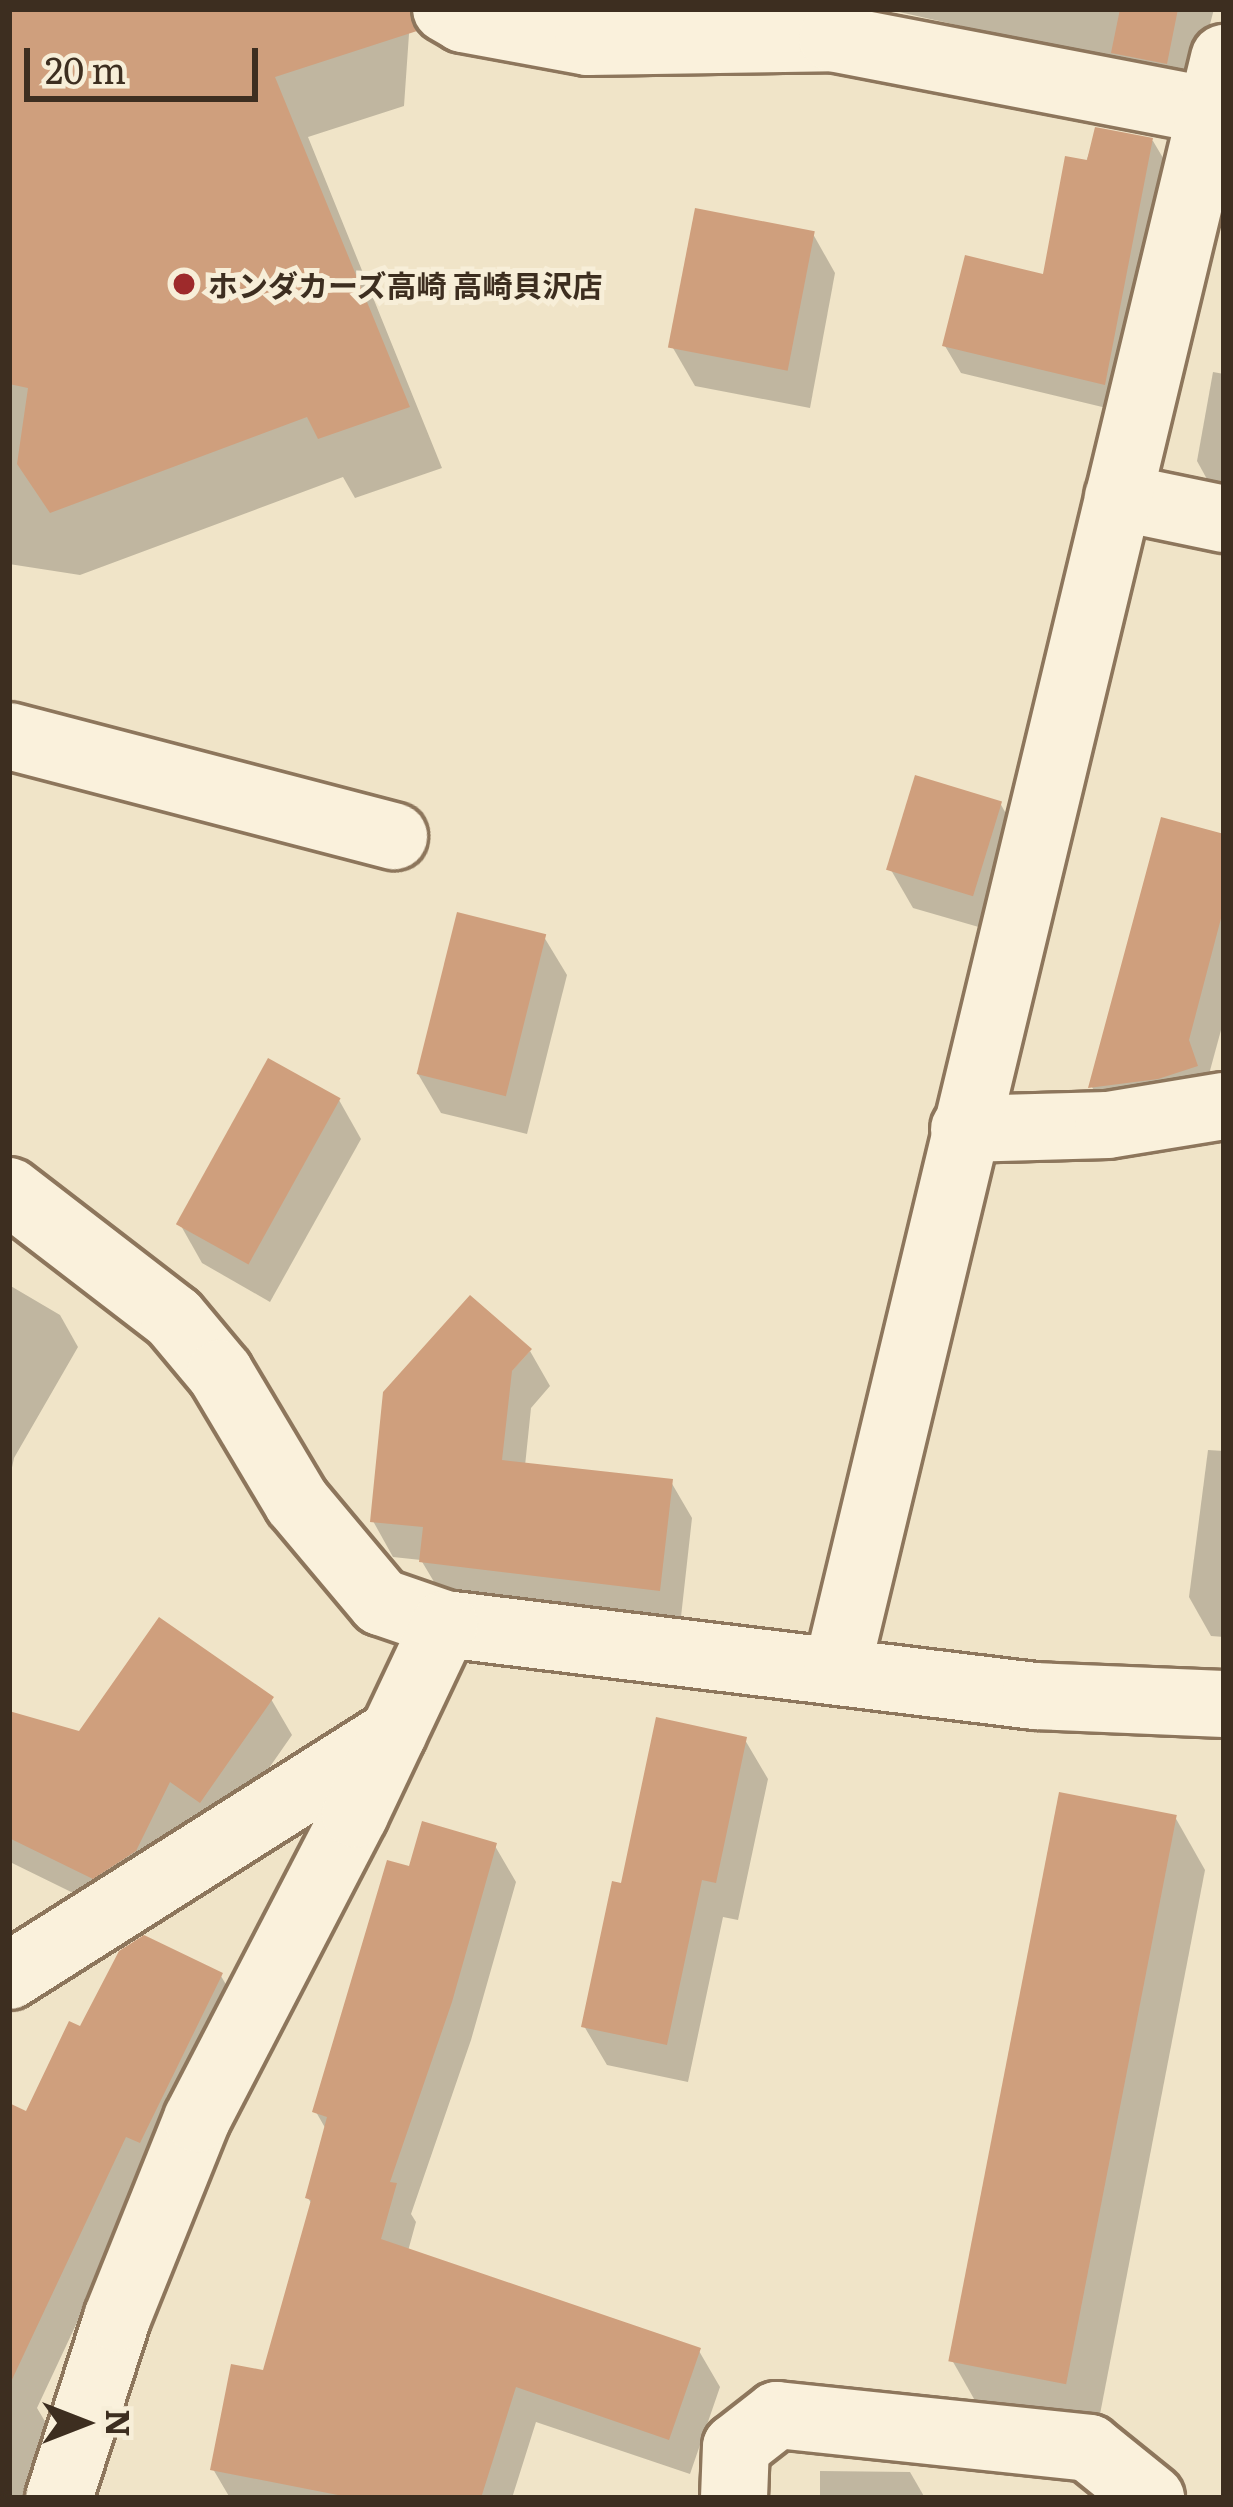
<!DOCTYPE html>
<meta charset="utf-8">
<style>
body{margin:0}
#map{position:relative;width:1233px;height:2507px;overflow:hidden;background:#f0e4c8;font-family:Literata,"Noto Sans JP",serif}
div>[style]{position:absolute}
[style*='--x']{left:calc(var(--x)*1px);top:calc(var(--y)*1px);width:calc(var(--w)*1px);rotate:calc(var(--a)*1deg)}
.shadow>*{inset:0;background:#0003}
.building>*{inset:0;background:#cf9f7d;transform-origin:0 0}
.roads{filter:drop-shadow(3px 0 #8d765c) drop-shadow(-3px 0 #8d765c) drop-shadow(0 3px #8d765c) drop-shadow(0 -3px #8d765c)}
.minor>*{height:66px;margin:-33px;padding:0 33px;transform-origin:33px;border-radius:33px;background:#faf1dc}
.dots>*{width:33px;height:33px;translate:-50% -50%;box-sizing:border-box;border:6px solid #f7eed8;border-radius:50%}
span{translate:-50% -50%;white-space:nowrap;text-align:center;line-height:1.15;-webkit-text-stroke:10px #f7eed8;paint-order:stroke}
.poi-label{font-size:30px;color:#3d2e20;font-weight:700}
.left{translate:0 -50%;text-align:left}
.frame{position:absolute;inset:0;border:12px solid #3d2e20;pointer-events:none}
.north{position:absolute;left:24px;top:2363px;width:120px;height:120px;-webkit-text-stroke:9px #f7eed8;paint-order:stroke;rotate:90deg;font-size:33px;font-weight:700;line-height:48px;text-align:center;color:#3d2e20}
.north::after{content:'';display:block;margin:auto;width:42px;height:54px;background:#3d2e20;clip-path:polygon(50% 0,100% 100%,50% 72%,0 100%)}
.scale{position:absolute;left:24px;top:48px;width:234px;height:54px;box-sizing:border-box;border:6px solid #3d2e20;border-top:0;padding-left:15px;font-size:36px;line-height:42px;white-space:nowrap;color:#3d2e20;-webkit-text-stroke:9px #f7eed8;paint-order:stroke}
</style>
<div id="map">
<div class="shadow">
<i style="clip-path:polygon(9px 9px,404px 9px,409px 34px,404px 106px,308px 137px,442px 468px,355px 498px,343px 477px,80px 575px,9px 564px)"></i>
<i style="clip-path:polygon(886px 9px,1214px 9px,1191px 97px,1028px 54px,1019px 39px)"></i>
<i style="clip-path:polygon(1097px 130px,1153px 141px,1169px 168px,1119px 411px,961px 373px,945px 346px,1046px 278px)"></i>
<i style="clip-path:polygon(813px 234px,835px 273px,810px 408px,695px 386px,673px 348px)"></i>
<i style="clip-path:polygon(1213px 372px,1224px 374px,1224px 484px,1208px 481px,1197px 461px)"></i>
<i style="clip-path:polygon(1000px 803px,1022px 842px,996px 932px,913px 908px,891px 870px)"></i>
<i style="clip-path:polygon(1224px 837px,1224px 1019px,1208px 1078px,1112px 1123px,1092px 1087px)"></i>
<i style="clip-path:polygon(544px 937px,567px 975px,527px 1134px,441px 1113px,418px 1074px)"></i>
<i style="clip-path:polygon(339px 1100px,361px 1139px,270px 1302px,202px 1263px,180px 1224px)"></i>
<i style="clip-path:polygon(9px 1285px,60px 1315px,78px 1347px,14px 1458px,9px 1482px)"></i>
<i style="clip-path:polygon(530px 1351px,550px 1386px,531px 1408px,525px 1466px,671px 1482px,692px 1518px,680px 1626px,443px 1597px,421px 1560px,393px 1557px,373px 1521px)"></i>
<i style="clip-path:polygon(1208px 1450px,1224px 1451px,1224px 1637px,1211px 1636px,1189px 1597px)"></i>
<i style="clip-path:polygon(271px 1699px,292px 1735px,221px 1837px,191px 1816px,156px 1887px,114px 1913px,12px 1863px,9px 1875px,9px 1714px,81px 1734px)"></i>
<i style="clip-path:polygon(745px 1740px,768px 1779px,738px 1920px,723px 1917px,688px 2082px,607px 2065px,584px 2026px,623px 1887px)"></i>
<i style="clip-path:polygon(1175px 1817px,1205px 1870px,1096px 2435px,982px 2413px,952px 2360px)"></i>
<i style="clip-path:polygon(495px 1846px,516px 1882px,471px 2040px,411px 2214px,416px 2222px,408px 2251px,699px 2351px,720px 2387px,690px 2474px,536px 2422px,512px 2498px,230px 2498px,213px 2469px,265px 2374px,313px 2206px,308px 2198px,327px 2131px,316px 2112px,411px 1870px)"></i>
<i style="clip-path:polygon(221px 1976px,243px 2014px,147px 2173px,37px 2408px,59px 2445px,45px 2498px,9px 2498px,9px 2106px,28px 2115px,82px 2030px)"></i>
<i style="clip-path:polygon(820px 2471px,910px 2472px,925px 2498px,820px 2498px)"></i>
</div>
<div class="building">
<i style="clip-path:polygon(9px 9px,409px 9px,417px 31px,275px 77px,410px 407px,318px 439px,307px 417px,50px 513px,17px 464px,28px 388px,9px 384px)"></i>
<i style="clip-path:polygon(1120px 9px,1178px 9px,1167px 64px,1111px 53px)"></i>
<i style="clip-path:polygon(1095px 127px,1153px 138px,1105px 385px,942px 346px,965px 255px,1043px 274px,1065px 156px,1087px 160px)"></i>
<i style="left:695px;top:208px;width:122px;height:142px;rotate:11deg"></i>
<i style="left:915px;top:775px;width:91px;height:99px;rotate:17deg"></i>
<i style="clip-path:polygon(1161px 817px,1224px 834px,1224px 907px,1189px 1040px,1198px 1066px,1158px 1079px,1088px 1088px)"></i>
<i style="left:457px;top:912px;width:92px;height:167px;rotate:14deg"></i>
<i style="left:268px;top:1058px;width:83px;height:190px;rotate:29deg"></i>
<i style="clip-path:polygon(470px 1295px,532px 1349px,512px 1371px,502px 1460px,673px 1479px,660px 1591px,419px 1562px,423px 1527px,370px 1522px,383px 1392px)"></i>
<i style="clip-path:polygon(159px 1617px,274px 1697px,200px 1803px,170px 1782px,136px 1851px,93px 1879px,9px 1838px,9px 1711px,79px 1731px)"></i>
<i style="clip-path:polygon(656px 1717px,747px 1737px,716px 1883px,702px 1880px,667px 2045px,581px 2027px,612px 1881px,621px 1883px)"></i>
<i style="left:1059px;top:1792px;width:120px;height:580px;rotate:11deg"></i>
<i style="clip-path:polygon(422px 1821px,497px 1843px,452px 2002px,390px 2182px,397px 2183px,381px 2239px,701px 2348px,669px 2440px,516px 2387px,481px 2498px,353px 2498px,210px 2470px,231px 2364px,263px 2370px,311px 2200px,305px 2198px,327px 2117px,312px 2112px,387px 1860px,409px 1866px)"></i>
<i style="clip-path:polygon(144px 1935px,223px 1973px,140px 2143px,126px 2137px,9px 2386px,9px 2103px,26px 2111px,69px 2021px,80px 2026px,119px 1951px)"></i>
</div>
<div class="roads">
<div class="minor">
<i style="--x:446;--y:9;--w:20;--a:30"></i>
<i style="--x:463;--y:19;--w:127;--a:10.4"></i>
<i style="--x:588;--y:42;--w:244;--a:-0.9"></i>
<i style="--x:832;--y:38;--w:386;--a:10.9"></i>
<i style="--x:1118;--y:497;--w:108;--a:11.7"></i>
<i style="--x:9;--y:736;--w:398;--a:14.6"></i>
<i style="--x:964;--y:1129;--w:144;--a:-1.6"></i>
<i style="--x:1108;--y:1125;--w:118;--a:-9.3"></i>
<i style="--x:9;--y:1191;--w:208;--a:37.6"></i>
<i style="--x:174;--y:1318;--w:72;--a:50.1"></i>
<i style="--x:220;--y:1373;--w:150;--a:59.2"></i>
<i style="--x:297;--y:1502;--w:131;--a:50"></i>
<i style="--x:381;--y:1602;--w:68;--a:19"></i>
<i style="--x:445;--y:1624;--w:594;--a:6.96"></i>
<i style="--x:1035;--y:1696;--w:189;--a:2.4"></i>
<i style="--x:837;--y:1669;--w:1657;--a:-76.49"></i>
<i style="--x:9;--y:1976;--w:455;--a:-32.3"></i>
<i style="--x:59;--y:2498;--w:189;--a:-72.1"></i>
<i style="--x:117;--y:2318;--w:214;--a:-68.1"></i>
<i style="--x:197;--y:2119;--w:343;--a:-62.6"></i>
<i style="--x:355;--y:1814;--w:210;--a:-64.7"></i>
<i style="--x:734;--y:2498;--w:51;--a:-87.8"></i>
<i style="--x:736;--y:2447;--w:52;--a:-38"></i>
<i style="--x:777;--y:2415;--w:314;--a:6"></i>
<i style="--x:1089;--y:2448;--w:80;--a:38.9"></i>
</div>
</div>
<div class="dots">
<i style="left:184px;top:284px;background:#9e2a2b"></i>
</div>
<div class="poi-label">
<span class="left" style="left:208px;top:284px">ホンダカーズ高崎 高崎貝沢店</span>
</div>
<div class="frame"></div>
<div class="north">N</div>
<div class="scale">20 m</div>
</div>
